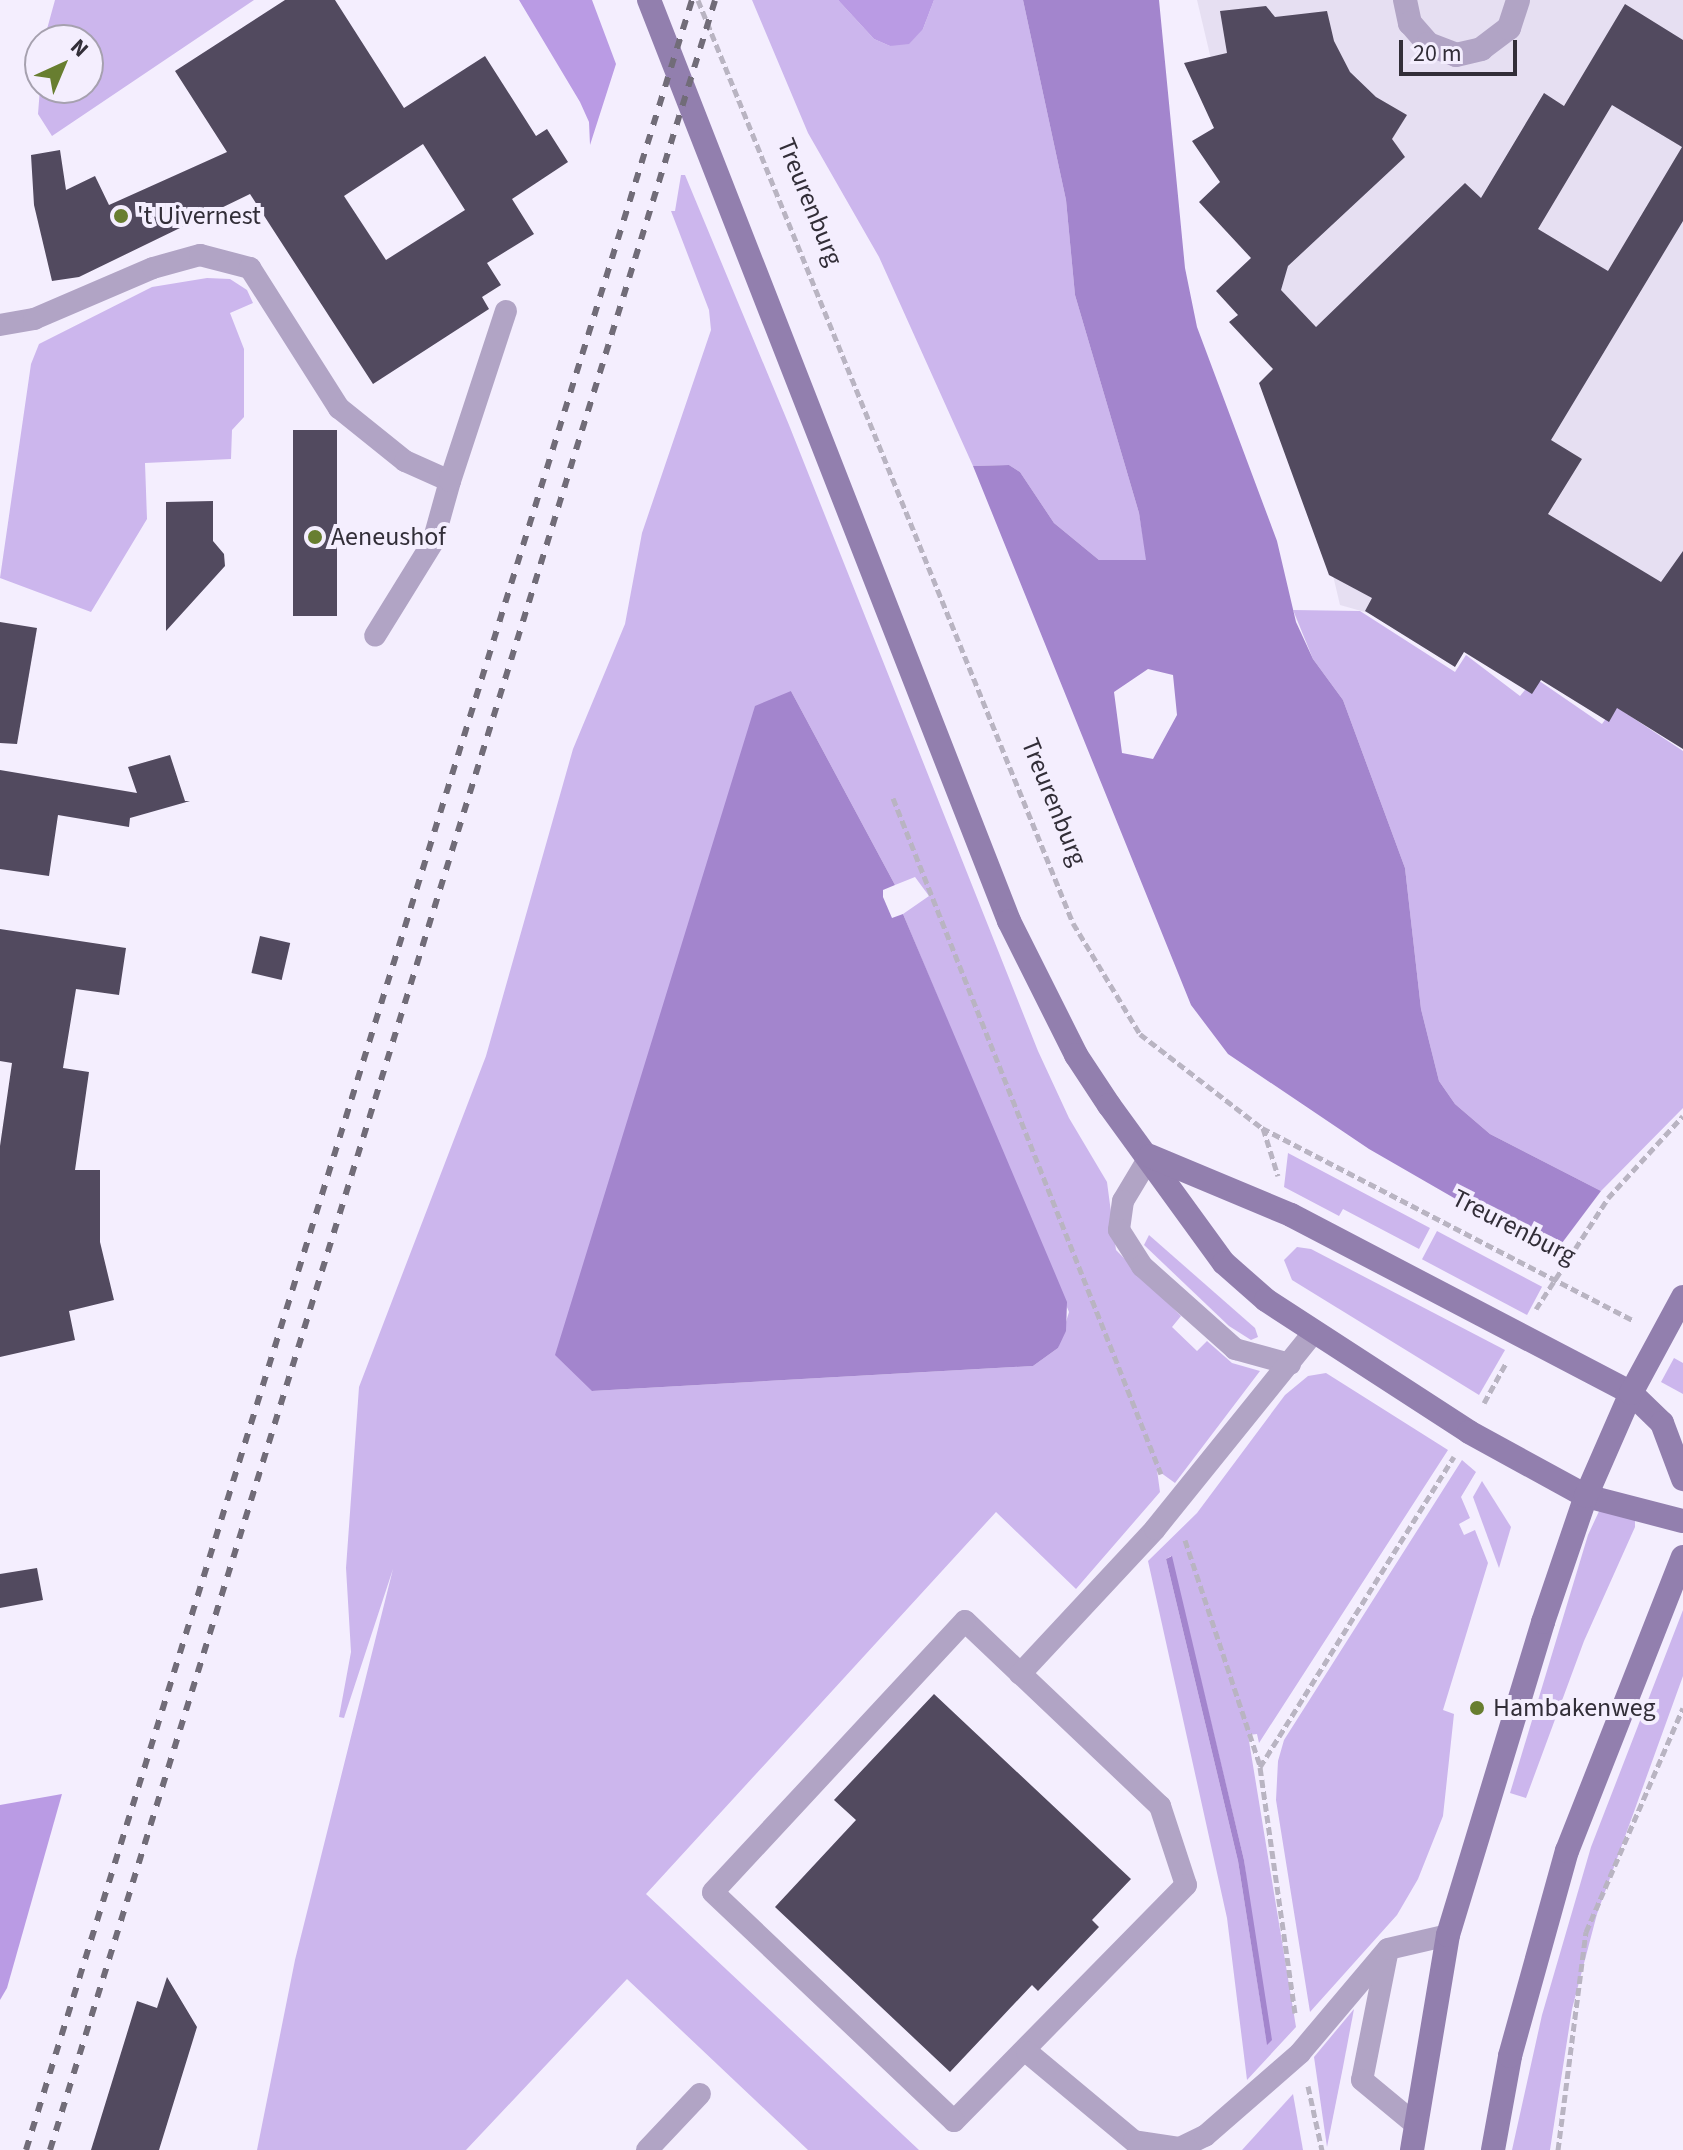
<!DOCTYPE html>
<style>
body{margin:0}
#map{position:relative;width:1683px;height:2150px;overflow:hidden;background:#f4eefe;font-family:"Source Sans 3",sans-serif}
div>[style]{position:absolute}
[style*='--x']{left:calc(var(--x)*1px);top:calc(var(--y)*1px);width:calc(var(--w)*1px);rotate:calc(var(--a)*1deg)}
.built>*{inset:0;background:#e6dff2}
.green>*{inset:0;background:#ccb6ed;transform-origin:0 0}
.forest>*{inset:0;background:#ba9be4}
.water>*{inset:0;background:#a385cd}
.building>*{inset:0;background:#524a5f;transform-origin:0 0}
.path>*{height:5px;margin-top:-2.5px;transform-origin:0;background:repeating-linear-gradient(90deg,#b9b4c2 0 8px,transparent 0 12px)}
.lane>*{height:22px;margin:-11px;padding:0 11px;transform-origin:11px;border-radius:11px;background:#b1a4c5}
.street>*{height:24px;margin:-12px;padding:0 12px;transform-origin:12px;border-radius:12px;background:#b1a4c5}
.secondary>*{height:24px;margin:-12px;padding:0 12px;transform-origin:12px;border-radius:12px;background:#927fae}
.rail>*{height:6px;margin-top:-3px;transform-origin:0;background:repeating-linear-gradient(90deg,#716c78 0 10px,transparent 0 20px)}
.dots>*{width:22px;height:22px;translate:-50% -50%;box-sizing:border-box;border:4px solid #f4eefe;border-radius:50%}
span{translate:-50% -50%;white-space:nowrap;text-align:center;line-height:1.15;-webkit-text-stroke:8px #f4eefe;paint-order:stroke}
.street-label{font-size:26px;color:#322e38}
.poi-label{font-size:26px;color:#322e38}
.left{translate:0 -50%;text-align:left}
.north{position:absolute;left:24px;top:24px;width:80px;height:80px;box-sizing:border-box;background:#f4eefe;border:2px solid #a6a1af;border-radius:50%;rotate:44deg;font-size:22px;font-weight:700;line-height:32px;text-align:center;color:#322e38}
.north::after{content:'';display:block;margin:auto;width:28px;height:36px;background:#687e30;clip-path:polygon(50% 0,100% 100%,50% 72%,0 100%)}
.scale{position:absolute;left:1399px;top:40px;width:118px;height:36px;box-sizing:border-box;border:4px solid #322e38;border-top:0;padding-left:10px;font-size:24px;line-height:28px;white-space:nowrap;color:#322e38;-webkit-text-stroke:6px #f4eefe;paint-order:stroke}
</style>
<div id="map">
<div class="built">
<i style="clip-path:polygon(1197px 0,1683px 0,1683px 702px,1340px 605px)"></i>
</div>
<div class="green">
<i style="clip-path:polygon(55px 0,254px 0,52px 136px,38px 114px,40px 88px,88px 88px,88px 40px,44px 40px)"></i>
<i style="clip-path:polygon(752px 0,838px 0,874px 39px,890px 46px,923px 29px,934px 0,1023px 0,1066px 200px,1075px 295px,1139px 513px,1147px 560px,1099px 560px,1054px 523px,1020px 472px,1009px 465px,973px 466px,879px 257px,808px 133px)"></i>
<i style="clip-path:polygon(evenodd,681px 175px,685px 175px,789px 425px,1038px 1051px,1069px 1118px,1107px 1182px,1116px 1250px,1181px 1316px,1172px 1327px,1197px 1351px,1207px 1341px,1232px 1363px,1260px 1371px,1175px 1483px,1157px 1470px,1160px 1492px,1076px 1589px,996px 1512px,646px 1894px,919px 2150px,808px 2150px,627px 1979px,466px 2150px,257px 2150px,295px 1960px,393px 1569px,344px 1718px,339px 1717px,351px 1652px,346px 1568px,359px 1387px,486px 1056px,573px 749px,625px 624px,642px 533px,711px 330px,709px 310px,671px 211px,675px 211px,681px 175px,791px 691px,895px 885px,915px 877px,929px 896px,903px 914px,1069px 1312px,1058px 1348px,1033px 1366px,592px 1391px,791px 691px)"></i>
<i style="clip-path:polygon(207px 278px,230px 279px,247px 290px,253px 303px,230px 313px,244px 349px,244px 417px,232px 430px,231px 459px,145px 463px,147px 519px,91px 612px,0 578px,31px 364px,39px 344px,152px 287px)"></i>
<i style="clip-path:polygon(1293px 610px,1360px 611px,1455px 672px,1466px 655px,1520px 696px,1535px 678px,1602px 724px,1615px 706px,1683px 751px,1683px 1108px,1601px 1191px,1490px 1134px,1455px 1104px,1439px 1081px,1421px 1009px,1405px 868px,1343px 700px,1313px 659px)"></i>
<i style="clip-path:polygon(1288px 1153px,1430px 1228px,1419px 1249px,1343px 1209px,1339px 1216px,1284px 1187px)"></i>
<i style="left:1437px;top:1231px;width:119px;height:32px;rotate:28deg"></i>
<i style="clip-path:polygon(1149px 1235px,1255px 1328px,1258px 1337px,1251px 1340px,1229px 1326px,1144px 1245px)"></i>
<i style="clip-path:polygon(1297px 1247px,1311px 1249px,1505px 1350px,1479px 1395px,1292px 1280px,1284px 1260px)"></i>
<i style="clip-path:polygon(1674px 1358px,1683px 1363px,1683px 1394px,1661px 1382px)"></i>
<i style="clip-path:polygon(evenodd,1326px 1373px,1448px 1450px,1259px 1743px,1257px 1734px,1248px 1735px,1296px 2027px,1247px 2080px,1227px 1918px,1148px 1561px,1197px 1513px,1285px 1395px,1308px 1376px,1326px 1373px,1171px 1556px,1244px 1860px,1267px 2044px,1238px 1861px,1166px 1559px,1171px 1556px)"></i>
<i style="clip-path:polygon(1462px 1460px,1476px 1472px,1461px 1497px,1470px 1518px,1459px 1524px,1464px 1535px,1475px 1530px,1488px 1563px,1443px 1710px,1454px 1714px,1443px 1816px,1418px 1879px,1397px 1915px,1310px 2012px,1276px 1800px,1278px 1761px,1284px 1740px)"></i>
<i style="clip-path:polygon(1482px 1481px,1511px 1527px,1499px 1568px,1473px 1497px)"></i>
<i style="clip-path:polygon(1601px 1507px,1635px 1519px,1635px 1527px,1584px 1641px,1526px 1798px,1510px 1793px,1588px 1535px)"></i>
<i style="clip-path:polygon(1683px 1610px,1683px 1676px,1597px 1914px,1572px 2009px,1550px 2150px,1512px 2150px,1542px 2015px,1591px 1847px)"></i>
<i style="clip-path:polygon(1354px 2009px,1343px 2067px,1327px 2147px,1314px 2057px)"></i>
<i style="clip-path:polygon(1293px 2094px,1303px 2150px,1242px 2150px)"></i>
</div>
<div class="forest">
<i style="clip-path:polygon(519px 0,592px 0,616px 64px,590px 145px,589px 122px,580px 102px)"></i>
<i style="clip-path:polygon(838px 0,934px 0,923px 29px,909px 44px,890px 46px,874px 39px)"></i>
<i style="clip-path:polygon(62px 1794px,7px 1988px,0 2000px,0 1805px)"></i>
</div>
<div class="water">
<i style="clip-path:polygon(evenodd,1023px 0,1159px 0,1185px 268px,1197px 327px,1277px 541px,1296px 622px,1313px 659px,1343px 700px,1405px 868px,1421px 1009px,1439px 1081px,1455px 1104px,1490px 1134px,1601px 1191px,1553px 1255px,1369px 1149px,1228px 1054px,1191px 1005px,973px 466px,1009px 465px,1020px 472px,1054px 523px,1099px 560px,1146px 560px,1139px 513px,1075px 295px,1066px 200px,1023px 0,1148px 669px,1173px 675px,1177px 715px,1153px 759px,1122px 753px,1114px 692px,1148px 669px)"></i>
<i style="clip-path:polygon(791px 691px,895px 885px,883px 890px,883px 897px,892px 918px,903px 914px,1054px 1271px,1067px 1302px,1066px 1331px,1058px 1348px,1033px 1366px,592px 1391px,555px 1355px,755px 706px)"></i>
<i style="clip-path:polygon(1172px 1556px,1244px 1860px,1272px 2040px,1267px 2045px,1238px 1861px,1166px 1559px)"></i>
</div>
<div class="building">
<i style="clip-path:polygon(evenodd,285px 0,335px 0,404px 108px,485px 56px,536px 136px,547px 129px,568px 162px,512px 199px,534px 234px,487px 263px,501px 285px,482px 297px,489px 309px,373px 384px,250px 194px,79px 277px,52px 281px,34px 205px,31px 155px,60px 150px,66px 190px,95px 176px,109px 205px,227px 152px,175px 71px,285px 0,423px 144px,465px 210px,386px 260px,344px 196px,423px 144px)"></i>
<i style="clip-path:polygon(evenodd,1625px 4px,1683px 40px,1683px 221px,1551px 440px,1582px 459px,1548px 514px,1661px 582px,1683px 551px,1683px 749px,1617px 708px,1609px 722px,1541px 680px,1532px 694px,1464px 652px,1455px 667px,1365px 611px,1372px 598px,1329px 575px,1259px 383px,1273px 369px,1229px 322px,1238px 315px,1216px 291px,1251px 258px,1199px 202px,1220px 182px,1192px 141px,1214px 128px,1184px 63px,1227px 53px,1220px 11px,1266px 6px,1275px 17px,1327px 11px,1334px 41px,1350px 72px,1376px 97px,1407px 115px,1392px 139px,1405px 157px,1288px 266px,1281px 290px,1316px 327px,1465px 183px,1481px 198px,1544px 93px,1564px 106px,1625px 4px,1612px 105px,1682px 147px,1608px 271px,1538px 229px,1612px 105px)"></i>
<i style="left:293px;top:430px;width:44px;height:186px"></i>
<i style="clip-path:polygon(213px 501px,213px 541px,224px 554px,225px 566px,166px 631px,166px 502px)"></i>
<i style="clip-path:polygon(0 622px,37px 628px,17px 744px,0 743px)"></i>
<i style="clip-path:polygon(170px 755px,185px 801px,190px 801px,130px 818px,129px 827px,58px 815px,49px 876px,0 869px,0 770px,137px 793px,128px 767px)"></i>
<i style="clip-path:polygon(0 929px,126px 948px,119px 995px,76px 989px,63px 1068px,89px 1072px,75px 1170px,100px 1170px,100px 1242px,114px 1300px,69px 1311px,75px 1340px,0 1357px,0 1146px,12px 1063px,0 1061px)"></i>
<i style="left:260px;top:936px;width:31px;height:38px;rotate:13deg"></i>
<i style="clip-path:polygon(37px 1568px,43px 1600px,0 1608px,0 1574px)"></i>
<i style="clip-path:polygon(934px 1694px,1131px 1879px,1092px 1920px,1099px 1927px,1038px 1991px,1032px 1985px,950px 2072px,775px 1907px,856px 1820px,834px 1800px)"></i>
<i style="clip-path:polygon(167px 1977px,197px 2027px,159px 2150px,91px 2150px,137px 2001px,157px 2008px)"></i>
</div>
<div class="path">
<i style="--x:698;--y:0;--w:996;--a:67.89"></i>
<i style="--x:1073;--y:923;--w:130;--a:58.9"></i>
<i style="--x:1140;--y:1034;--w:154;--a:37.6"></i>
<i style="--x:1262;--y:1128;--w:419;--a:27.4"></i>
<i style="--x:893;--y:798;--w:727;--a:68.37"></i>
<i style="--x:1263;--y:1128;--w:50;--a:72.6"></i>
<i style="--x:1536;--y:1309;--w:132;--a:-57"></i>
<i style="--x:1608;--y:1198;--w:111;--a:-47.6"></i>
<i style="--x:1484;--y:1403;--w:46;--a:-61.2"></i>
<i style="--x:1185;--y:1540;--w:238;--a:71.6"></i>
<i style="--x:1295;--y:2013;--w:248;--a:-98.1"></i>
<i style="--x:1260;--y:1767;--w:366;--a:-58"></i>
<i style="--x:1308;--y:2086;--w:66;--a:77.7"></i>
<i style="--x:1558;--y:2150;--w:220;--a:-82.7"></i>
<i style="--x:1586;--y:1932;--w:244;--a:-66.6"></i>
</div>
<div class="lane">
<i style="--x:0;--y:325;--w:35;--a:-10"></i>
<i style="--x:34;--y:319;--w:129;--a:-23.2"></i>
<i style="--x:153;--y:268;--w:49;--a:-15.5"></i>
<i style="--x:200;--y:255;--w:52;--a:14.6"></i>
<i style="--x:250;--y:268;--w:166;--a:57.6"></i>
<i style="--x:339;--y:408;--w:85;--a:38.8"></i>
<i style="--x:405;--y:461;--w:49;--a:24"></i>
<i style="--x:450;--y:481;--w:63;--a:105.6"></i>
<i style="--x:433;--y:542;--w:110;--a:121.7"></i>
<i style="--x:450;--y:481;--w:179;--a:-71.8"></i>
<i style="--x:1150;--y:1156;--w:52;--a:121"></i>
<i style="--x:1123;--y:1201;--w:29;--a:98"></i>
<i style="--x:1119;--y:1230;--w:43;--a:57.4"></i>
<i style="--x:1142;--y:1266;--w:125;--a:41.7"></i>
<i style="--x:1235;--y:1349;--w:57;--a:15.3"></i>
<i style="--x:965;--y:1621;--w:269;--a:43.5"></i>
<i style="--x:1160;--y:1806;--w:83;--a:71.8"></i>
<i style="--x:1186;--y:1885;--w:331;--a:134.5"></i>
<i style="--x:954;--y:2121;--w:332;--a:-136.5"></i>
<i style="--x:713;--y:1892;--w:370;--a:-47.1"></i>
<i style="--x:1020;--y:1674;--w:198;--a:-47"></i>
<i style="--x:1155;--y:1529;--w:253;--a:-51.1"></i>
<i style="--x:1387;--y:1954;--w:128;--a:101.2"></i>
<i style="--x:1362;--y:2080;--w:69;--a:39.7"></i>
<i style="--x:1027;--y:2052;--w:139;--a:39.8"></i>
<i style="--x:1134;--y:2141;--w:47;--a:8.7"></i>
<i style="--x:1180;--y:2148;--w:28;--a:-26"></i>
<i style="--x:1205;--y:2136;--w:126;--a:-41.1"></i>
<i style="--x:1300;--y:2053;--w:136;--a:-49.8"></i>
<i style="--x:1388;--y:1949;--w:62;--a:-13.1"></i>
<i style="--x:647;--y:2150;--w:77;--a:-46.6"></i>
</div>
<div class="street">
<i style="--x:1405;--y:0;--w:24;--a:78"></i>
<i style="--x:1410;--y:23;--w:28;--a:49"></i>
<i style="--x:1428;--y:44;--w:30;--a:21"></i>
<i style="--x:1456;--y:55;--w:26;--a:-13"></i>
<i style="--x:1481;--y:49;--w:35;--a:-37"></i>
<i style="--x:1509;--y:28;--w:29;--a:-72"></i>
</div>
<div class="secondary">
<i style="--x:649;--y:0;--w:989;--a:68.65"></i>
<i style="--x:1009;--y:921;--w:150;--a:63.4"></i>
<i style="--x:1076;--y:1055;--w:60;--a:56.6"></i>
<i style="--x:1109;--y:1105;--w:195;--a:54"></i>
<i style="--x:1224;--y:1263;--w:56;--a:41.4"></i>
<i style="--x:1266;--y:1300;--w:242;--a:33"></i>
<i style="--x:1469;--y:1432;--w:133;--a:28.7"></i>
<i style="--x:1586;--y:1496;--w:100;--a:14.5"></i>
<i style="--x:1150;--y:1156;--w:153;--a:22.7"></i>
<i style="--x:1291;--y:1215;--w:384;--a:27.6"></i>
<i style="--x:1631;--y:1393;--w:43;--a:44.1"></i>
<i style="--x:1662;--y:1423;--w:60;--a:69.4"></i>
<i style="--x:1412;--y:2150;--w:218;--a:-80.5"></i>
<i style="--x:1448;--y:1935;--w:327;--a:-73.1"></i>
<i style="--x:1543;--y:1622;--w:133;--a:-71.2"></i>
<i style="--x:1586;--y:1496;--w:112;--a:-66.4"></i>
<i style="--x:1631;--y:1393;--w:109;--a:-61.6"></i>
<i style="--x:1493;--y:2150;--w:96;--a:-79.7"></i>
<i style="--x:1510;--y:2056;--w:213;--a:-74.5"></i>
<i style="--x:1567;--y:1851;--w:316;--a:-68.5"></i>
</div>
<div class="rail">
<i style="--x:26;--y:2150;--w:2251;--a:-72.79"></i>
<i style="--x:50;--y:2150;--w:2250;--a:-72.81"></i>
</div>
<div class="dots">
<i style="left:121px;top:216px;background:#687e30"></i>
<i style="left:315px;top:537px;background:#687e30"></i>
<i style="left:1477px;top:1708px;background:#687e30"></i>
</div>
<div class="street-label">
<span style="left:810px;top:202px;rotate:68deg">Treurenburg</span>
<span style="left:1054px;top:802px;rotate:68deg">Treurenburg</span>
<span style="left:1514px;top:1227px;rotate:27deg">Treurenburg</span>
</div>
<div class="poi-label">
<span class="left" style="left:137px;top:216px">'t Uivernest</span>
<span class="left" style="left:331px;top:537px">Aeneushof</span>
<span class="left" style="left:1493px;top:1708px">Hambakenweg</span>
</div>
<div class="north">N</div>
<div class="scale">20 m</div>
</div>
